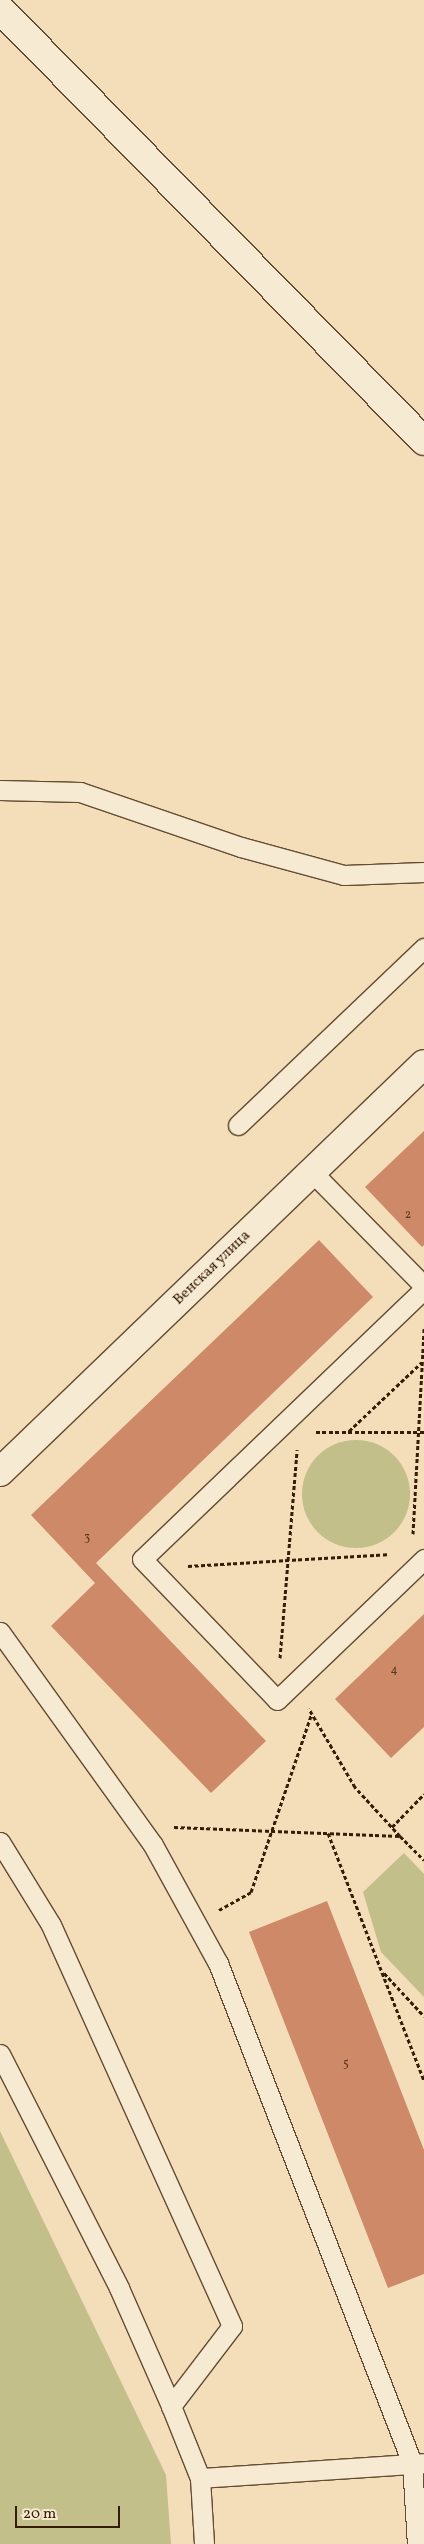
<!DOCTYPE html>
<meta charset="utf-8">
<style>
body{margin:0}
#map{position:relative;width:424px;height:2544px;overflow:hidden;background:#f3deb9;font-family:Vollkorn,serif}
div>[style]{position:absolute}
[style*='--x']{left:calc(var(--x)*1px);top:calc(var(--y)*1px);width:calc(var(--w)*1px);rotate:calc(var(--a)*1deg)}
.green>*{inset:0;background:#c2bf8b}
.round{border-radius:50%}
.building>*{inset:0;background:#ce8968}
.path>*{height:3px;margin-top:-1.5px;transform-origin:0;background:repeating-linear-gradient(90deg,#351c05 0 4px,transparent 0 6.5px)}
.roads{filter:drop-shadow(1px 0 #644c32) drop-shadow(-1px 0 #644c32) drop-shadow(0 1px #644c32) drop-shadow(0 -1px #644c32)}
.service>*{height:19px;margin:-9.5px;padding:0 9.5px;transform-origin:9.5px;border-radius:9.5px;background:#f7ead2}
.minor>*{height:28px;margin:-14px;padding:0 14px;transform-origin:14px;border-radius:14px;background:#f7ead2}
span{translate:-50% -50%;white-space:nowrap;text-align:center;line-height:1.15;-webkit-text-stroke:4px #f7ead2;paint-order:stroke}
.number-label{font-size:12px;color:#5b371e}
.number-label span{-webkit-text-stroke-width:0}
.street-label{font-size:15px;color:#351c05}
.scale{position:absolute;left:15px;top:2506px;width:105px;height:22px;box-sizing:border-box;border:2px solid #351c05;border-top:0;padding-left:6px;font-size:15px;line-height:18px;white-space:nowrap;color:#351c05;-webkit-text-stroke:4px #f7ead2;paint-order:stroke}
</style>
<div id="map">
<div class="green">
<i class="round" style="left:302px;top:1440px;width:108px;height:108px"></i>
<i style="clip-path:polygon(404px 1853px,424px 1874px,424px 1997px,381px 1952px,363px 1892px)"></i>
<i style="clip-path:polygon(0 2131px,166px 2475px,171px 2544px,0 2544px)"></i>
</div>
<div class="building">
<i style="clip-path:polygon(424px 1131px,424px 1245px,422px 1247px,365px 1187px)"></i>
<i style="clip-path:polygon(319px 1240px,373px 1297px,96px 1563px,266px 1741px,211px 1793px,51px 1626px,95px 1583px,31px 1515px)"></i>
<i style="clip-path:polygon(424px 1614px,424px 1727px,391px 1758px,335px 1699px)"></i>
<i style="clip-path:polygon(327px 1901px,424px 2150px,424px 2274px,388px 2288px,249px 1932px)"></i>
</div>
<div class="path">
<i style="--x:349;--y:1431;--w:100;--a:-43.4"></i>
<i style="--x:316;--y:1432;--w:108;--a:0"></i>
<i style="--x:413;--y:1534;--w:206;--a:-86.9"></i>
<i style="--x:188;--y:1566;--w:200;--a:-3.4"></i>
<i style="--x:280;--y:1658;--w:209;--a:-85.3"></i>
<i style="--x:174;--y:1827;--w:226;--a:2.3"></i>
<i style="--x:400;--y:1836;--w:67;--a:-132.6"></i>
<i style="--x:355;--y:1787;--w:91;--a:-120.5"></i>
<i style="--x:392;--y:1827;--w:46;--a:-45.9"></i>
<i style="--x:328;--y:1833;--w:265;--a:68.8"></i>
<i style="--x:400;--y:1836;--w:34;--a:45"></i>
<i style="--x:219;--y:1910;--w:37;--a:-29"></i>
<i style="--x:251;--y:1892;--w:189;--a:-71.2"></i>
<i style="--x:384;--y:1973;--w:59;--a:47.1"></i>
</div>
<div class="roads">
<div class="service">
<i style="--x:0;--y:790;--w:80;--a:1.4"></i>
<i style="--x:80;--y:792;--w:170;--a:18.9"></i>
<i style="--x:241;--y:847;--w:107;--a:15.2"></i>
<i style="--x:344;--y:875;--w:80;--a:-2.1"></i>
<i style="--x:238;--y:1125;--w:257;--a:-43.6"></i>
<i style="--x:312;--y:1172;--w:160;--a:45.5"></i>
<i style="--x:424;--y:1289;--w:390;--a:136.2"></i>
<i style="--x:142;--y:1559;--w:195;--a:46.2"></i>
<i style="--x:277;--y:1700;--w:204;--a:-43.8"></i>
<i style="--x:0;--y:1632;--w:262;--a:54.3"></i>
<i style="--x:153;--y:1845;--w:135;--a:61.2"></i>
<i style="--x:218;--y:1963;--w:536;--a:68.79"></i>
<i style="--x:412;--y:2463;--w:81;--a:86.5"></i>
<i style="--x:0;--y:1842;--w:97;--a:58.4"></i>
<i style="--x:51;--y:1925;--w:440;--a:65.7"></i>
<i style="--x:232;--y:2326;--w:101;--a:127.3"></i>
<i style="--x:0;--y:2054;--w:263;--a:63"></i>
<i style="--x:119;--y:2288;--w:129;--a:66.2"></i>
<i style="--x:171;--y:2406;--w:78;--a:68.1"></i>
<i style="--x:200;--y:2478;--w:66;--a:86.5"></i>
<i style="--x:200;--y:2478;--w:225;--a:-3.8"></i>
</div>
<div class="minor">
<i style="--x:0;--y:9;--w:605;--a:45.54"></i>
<i style="--x:0;--y:1472;--w:588;--a:-43.9"></i>
</div>
</div>
<div class="number-label">
<span style="left:408px;top:1216px">2</span>
<span style="left:87px;top:1539px">3</span>
<span style="left:394px;top:1671px">4</span>
<span style="left:346px;top:2065px">5</span>
</div>
<div class="street-label">
<span style="left:212px;top:1268px;rotate:-44deg">Венская улица</span>
</div>
<div class="scale">20 m</div>
</div>
